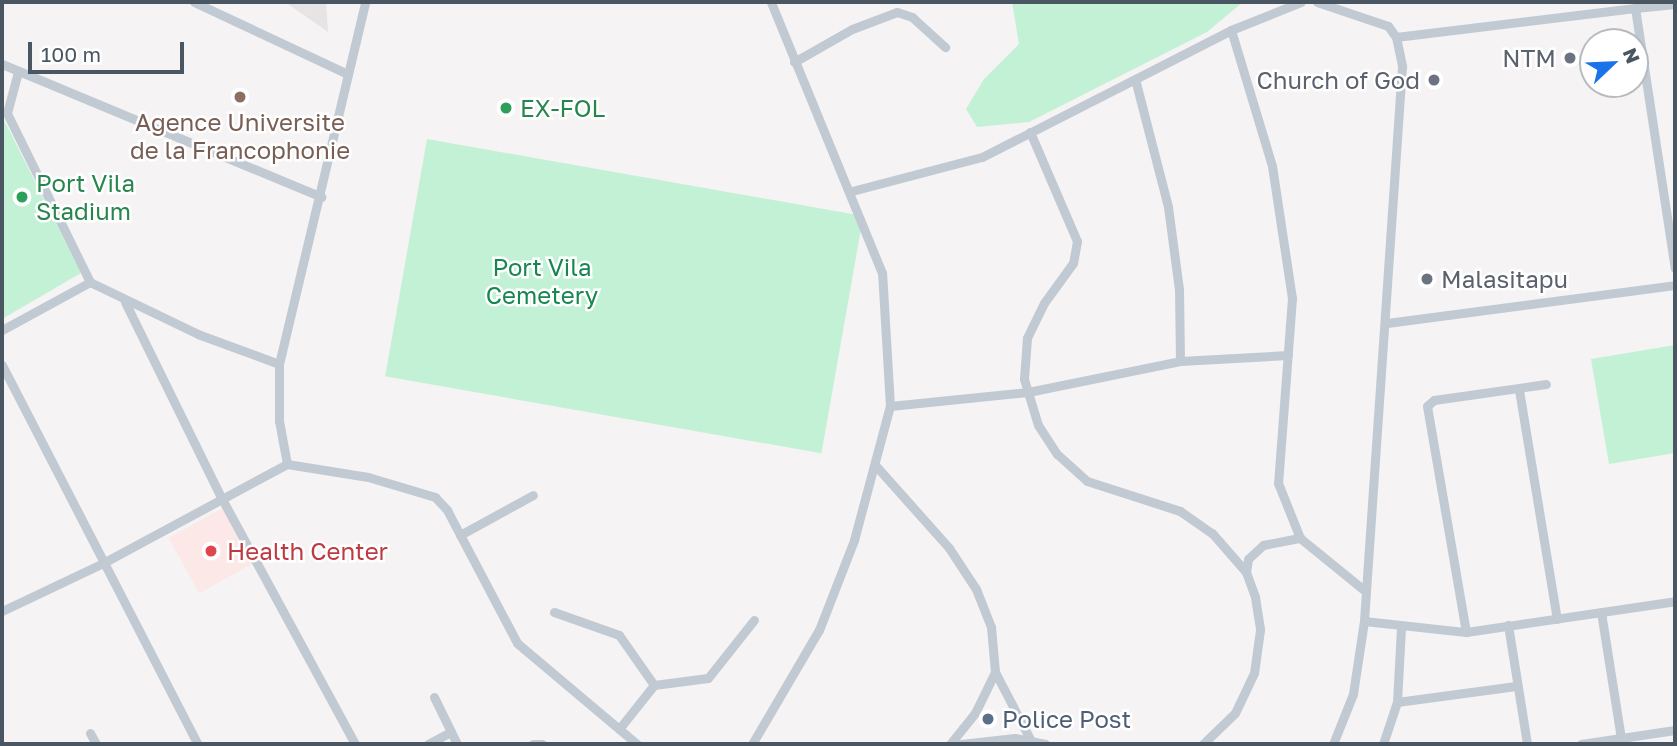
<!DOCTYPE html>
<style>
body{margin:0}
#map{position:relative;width:1677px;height:746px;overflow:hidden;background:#f5f3f3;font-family:"Golos Text",sans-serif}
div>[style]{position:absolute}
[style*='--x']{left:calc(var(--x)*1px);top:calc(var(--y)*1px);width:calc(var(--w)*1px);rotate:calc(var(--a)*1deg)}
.education>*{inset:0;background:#e6e4e5}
.medical>*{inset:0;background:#fce8e6;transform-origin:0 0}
.green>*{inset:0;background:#c3f1d5;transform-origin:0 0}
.minor>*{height:9px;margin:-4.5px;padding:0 4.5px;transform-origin:4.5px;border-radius:4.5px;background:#c1cad2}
.dots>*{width:19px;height:19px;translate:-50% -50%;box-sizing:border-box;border:4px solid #fff;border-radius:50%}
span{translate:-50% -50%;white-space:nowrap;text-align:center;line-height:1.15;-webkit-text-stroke:5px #fff;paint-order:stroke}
.worship-label{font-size:24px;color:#5b616d}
.right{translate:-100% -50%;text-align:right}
.left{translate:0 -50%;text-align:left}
.leisure-label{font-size:24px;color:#27864d}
.education-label{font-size:24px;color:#785e54}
.park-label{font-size:24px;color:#17864f}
.health-label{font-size:24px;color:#be3a42}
.service-label{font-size:24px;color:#4e5e75}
.frame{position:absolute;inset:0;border:4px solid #4a5661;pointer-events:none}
.north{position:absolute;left:1579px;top:28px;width:70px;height:70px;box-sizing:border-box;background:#fff;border:2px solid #b7bbc0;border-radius:50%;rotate:67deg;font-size:19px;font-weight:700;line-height:28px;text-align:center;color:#4a5661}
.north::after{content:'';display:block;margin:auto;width:24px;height:32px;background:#1a73e8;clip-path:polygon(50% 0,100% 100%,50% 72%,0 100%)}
.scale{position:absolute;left:28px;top:42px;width:156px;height:32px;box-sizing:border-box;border:4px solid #4a5661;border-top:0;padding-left:9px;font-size:21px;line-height:24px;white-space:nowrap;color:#4a5661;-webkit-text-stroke:5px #fff;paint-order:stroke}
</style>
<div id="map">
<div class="education">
<i style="clip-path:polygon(285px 2px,326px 2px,328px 32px)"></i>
</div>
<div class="medical">
<i style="left:223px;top:508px;width:63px;height:62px;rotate:61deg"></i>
</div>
<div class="green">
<i style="clip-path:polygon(1012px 2px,1243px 2px,1207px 32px,1029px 122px,977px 127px,966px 109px,984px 79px,1019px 44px)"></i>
<i style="clip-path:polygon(4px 120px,81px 273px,2px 319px,2px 121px)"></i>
<i style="left:427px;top:139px;width:443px;height:241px;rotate:10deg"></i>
<i style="clip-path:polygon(1675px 345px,1675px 453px,1609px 464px,1591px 359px)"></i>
</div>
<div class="minor">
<i style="--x:194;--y:2;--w:170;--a:25.1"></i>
<i style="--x:1317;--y:2;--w:75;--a:18.7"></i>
<i style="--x:1388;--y:26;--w:14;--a:54"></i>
<i style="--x:1396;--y:37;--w:30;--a:78"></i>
<i style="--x:1402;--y:66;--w:556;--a:93.92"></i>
<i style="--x:1364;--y:621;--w:74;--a:98.6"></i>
<i style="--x:1353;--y:694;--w:54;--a:111.8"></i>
<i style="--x:1675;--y:4;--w:40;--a:174.3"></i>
<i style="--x:1635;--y:8;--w:263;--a:81.3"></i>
<i style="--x:1231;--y:30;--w:142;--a:73.2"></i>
<i style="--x:1272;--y:166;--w:134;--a:81.4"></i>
<i style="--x:1292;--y:298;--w:186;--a:94.3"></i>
<i style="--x:1278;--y:483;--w:59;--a:68.2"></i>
<i style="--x:1300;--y:538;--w:82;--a:39.1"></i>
<i style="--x:1396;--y:37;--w:241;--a:-6.9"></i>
<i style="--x:794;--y:62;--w:67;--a:-29.6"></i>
<i style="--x:852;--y:29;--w:48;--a:-20.7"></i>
<i style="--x:897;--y:12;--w:16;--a:18"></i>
<i style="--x:912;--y:17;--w:45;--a:42.3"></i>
<i style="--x:2;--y:64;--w:346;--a:22.6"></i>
<i style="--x:1135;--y:79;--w:132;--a:75.5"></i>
<i style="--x:1168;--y:207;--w:83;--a:82.4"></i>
<i style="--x:1179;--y:289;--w:72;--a:89.2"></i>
<i style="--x:1180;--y:361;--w:108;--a:-3.2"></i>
<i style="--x:1030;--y:132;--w:119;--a:66.7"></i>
<i style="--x:1077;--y:241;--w:22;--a:100"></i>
<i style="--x:1073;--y:263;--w:49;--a:125.9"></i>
<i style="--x:1044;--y:303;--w:39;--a:116"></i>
<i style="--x:1027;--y:338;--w:41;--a:94.2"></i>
<i style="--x:1024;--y:379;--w:48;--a:73.1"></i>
<i style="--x:1038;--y:425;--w:35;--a:57"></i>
<i style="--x:1057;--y:454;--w:40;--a:42"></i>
<i style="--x:1087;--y:481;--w:98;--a:17.9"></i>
<i style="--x:1180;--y:511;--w:39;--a:35"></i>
<i style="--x:1212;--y:533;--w:52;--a:48.9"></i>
<i style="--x:1246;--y:572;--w:27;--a:70"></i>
<i style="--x:1255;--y:597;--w:33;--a:81"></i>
<i style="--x:1260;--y:630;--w:43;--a:97.9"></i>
<i style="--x:1254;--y:673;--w:44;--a:115.4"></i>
<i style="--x:1235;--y:713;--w:45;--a:135.9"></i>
<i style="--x:852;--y:191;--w:134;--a:-14.7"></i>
<i style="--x:982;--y:157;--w:280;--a:-27"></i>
<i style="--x:1231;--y:30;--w:75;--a:-21.8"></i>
<i style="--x:125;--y:302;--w:220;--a:63.8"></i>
<i style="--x:222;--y:499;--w:279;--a:61.5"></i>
<i style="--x:1387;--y:323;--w:290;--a:-7.5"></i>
<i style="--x:2;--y:330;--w:100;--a:-28.6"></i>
<i style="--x:279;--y:364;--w:372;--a:-76.6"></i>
<i style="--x:2;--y:365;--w:427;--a:62.7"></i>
<i style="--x:1519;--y:390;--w:232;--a:80.6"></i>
<i style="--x:890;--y:406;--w:139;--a:-5.8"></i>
<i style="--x:1028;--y:392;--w:155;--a:-11.5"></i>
<i style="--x:287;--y:464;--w:82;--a:9.1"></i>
<i style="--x:368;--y:477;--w:70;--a:16.6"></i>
<i style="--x:435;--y:497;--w:18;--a:47"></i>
<i style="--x:447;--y:510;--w:150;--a:62.2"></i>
<i style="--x:517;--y:643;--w:157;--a:40.1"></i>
<i style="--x:876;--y:466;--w:110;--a:48.3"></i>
<i style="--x:949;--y:548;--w:49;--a:56.6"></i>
<i style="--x:976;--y:589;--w:41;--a:68.5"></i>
<i style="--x:991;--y:627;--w:45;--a:84.9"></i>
<i style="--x:995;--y:672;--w:76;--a:62.4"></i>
<i style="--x:460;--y:535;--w:83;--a:-28.7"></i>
<i style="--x:1246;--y:572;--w:13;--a:-81"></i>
<i style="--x:1248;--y:559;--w:21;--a:-43"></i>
<i style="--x:1263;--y:545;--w:38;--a:-11"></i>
<i style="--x:2;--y:611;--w:112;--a:-25.4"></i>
<i style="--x:103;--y:563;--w:209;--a:-28.3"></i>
<i style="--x:287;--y:464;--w:44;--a:-100.5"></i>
<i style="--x:279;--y:421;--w:57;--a:-90"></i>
<i style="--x:279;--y:364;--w:86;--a:-159.7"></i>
<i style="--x:198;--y:334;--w:120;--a:-154.3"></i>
<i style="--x:90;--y:282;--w:188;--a:-116.2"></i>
<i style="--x:7;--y:113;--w:42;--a:-75"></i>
<i style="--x:554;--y:612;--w:69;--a:19.5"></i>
<i style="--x:619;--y:635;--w:61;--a:55"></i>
<i style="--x:1601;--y:612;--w:128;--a:81"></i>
<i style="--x:1364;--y:621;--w:103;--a:6.2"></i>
<i style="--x:1466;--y:632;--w:211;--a:-8.4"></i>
<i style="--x:1508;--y:625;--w:121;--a:80.9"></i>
<i style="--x:1401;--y:628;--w:74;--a:93.1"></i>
<i style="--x:1397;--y:702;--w:120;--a:-7.7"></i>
<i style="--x:1466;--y:632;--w:229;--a:-99.8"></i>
<i style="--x:1427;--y:406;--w:9;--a:-41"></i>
<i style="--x:1434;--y:400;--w:113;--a:-8.1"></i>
<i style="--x:434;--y:697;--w:52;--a:63.9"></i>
<i style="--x:619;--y:729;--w:56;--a:-51.5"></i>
<i style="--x:654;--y:685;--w:54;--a:-7.4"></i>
<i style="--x:708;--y:678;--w:74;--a:-51.6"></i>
<i style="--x:90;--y:733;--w:13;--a:61"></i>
<i style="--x:428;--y:744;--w:26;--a:-28"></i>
<i style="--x:533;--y:744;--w:9;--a:0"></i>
<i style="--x:752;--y:744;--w:132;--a:-59.6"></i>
<i style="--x:819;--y:630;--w:97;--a:-68.7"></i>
<i style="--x:854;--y:540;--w:139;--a:-75"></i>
<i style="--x:890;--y:406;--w:133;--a:-93.4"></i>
<i style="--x:882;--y:273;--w:293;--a:-112.3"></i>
<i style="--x:950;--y:744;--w:40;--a:-51"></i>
<i style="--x:975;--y:713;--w:46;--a:-64"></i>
<i style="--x:961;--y:744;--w:54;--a:-6.3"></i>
<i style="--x:1015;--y:738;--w:31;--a:11"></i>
<i style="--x:1383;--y:744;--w:44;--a:-71.6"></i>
<i style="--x:1581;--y:744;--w:95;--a:-8.5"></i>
</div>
<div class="dots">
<i style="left:1570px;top:58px;background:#6b7280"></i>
<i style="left:1434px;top:80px;background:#6b7280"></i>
<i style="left:240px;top:97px;background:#8d6e63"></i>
<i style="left:506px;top:108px;background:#2e9e5b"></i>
<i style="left:22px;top:197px;background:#2e9e5b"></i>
<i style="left:1427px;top:279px;background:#6b7280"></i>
<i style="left:211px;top:551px;background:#e0444e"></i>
<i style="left:988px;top:719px;background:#5c6f8a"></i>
</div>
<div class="worship-label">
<span class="right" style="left:1556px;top:58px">NTM</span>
<span class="right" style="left:1420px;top:80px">Church of God</span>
<span class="left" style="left:1441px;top:279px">Malasitapu</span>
</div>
<div class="leisure-label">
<span class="left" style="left:520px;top:108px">EX-FOL</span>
<span class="left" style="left:36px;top:197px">Port Vila<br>Stadium</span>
</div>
<div class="education-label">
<span style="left:240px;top:136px">Agence Universite<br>de la Francophonie</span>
</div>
<div class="park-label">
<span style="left:542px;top:281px">Port Vila<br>Cemetery</span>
</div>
<div class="health-label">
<span class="left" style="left:227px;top:551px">Health Center</span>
</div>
<div class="service-label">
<span class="left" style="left:1002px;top:719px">Police Post</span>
</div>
<div class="frame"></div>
<div class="north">N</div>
<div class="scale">100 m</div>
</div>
